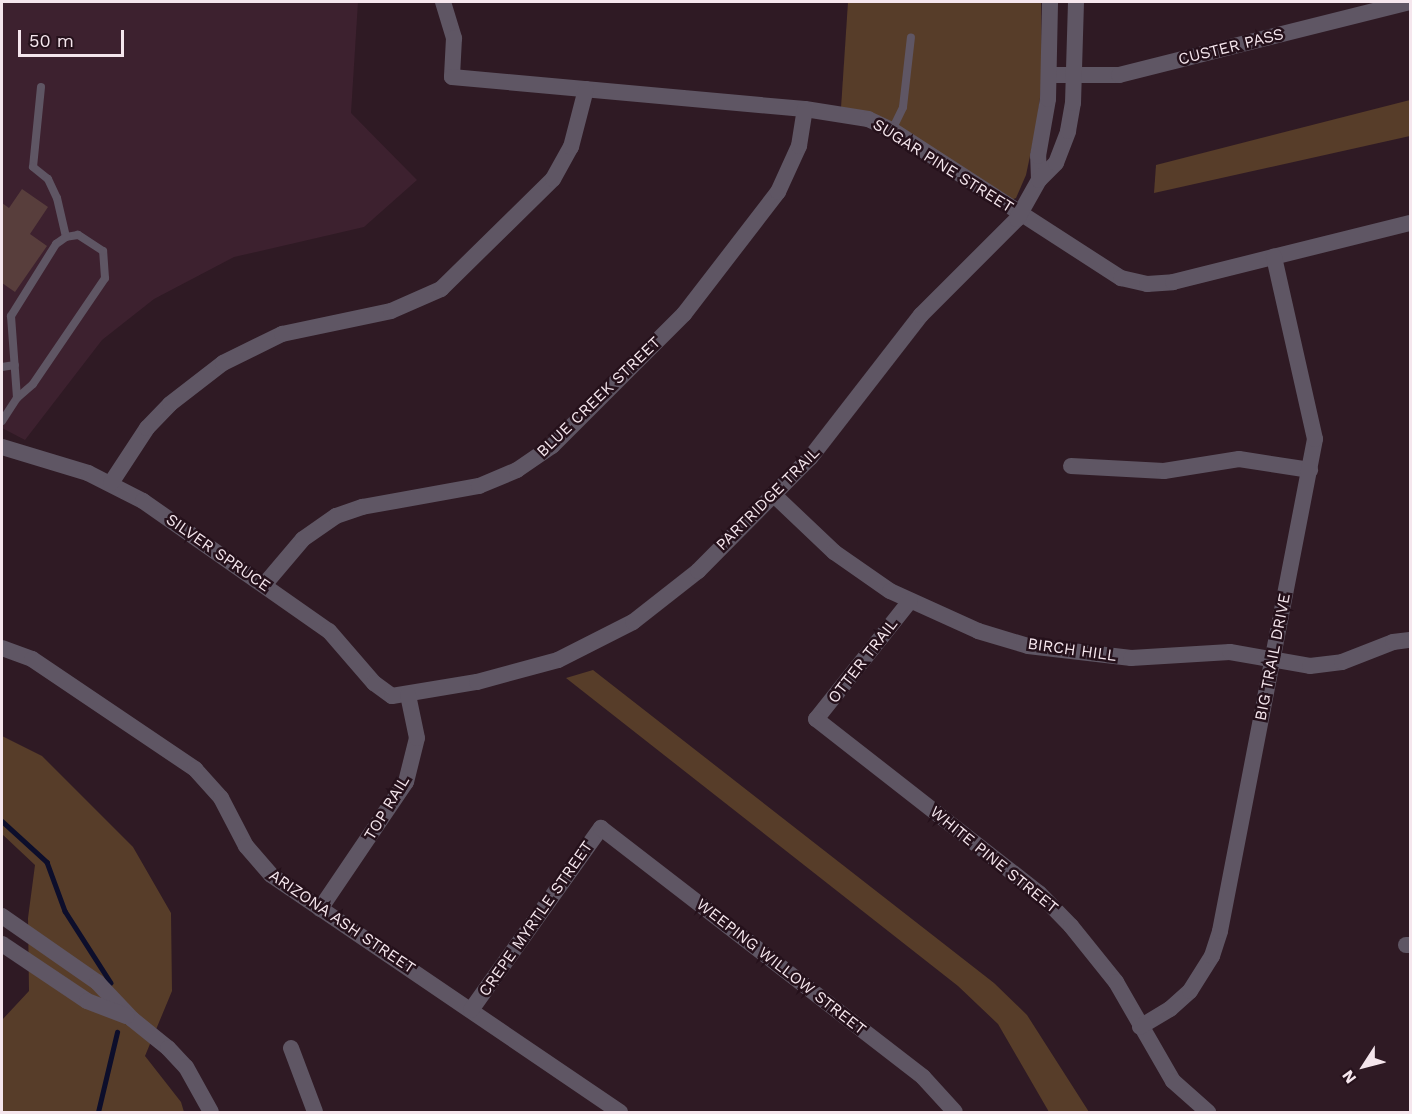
<!DOCTYPE html>
<style>
body{margin:0}
#map{position:relative;width:1412px;height:1114px;overflow:hidden;background:#2f1a24;font-family:"Work Sans",sans-serif}
div>[style]{position:absolute}
[style*='--x']{left:calc(var(--x)*1px);top:calc(var(--y)*1px);width:calc(var(--w)*1px);rotate:calc(var(--a)*1deg)}
.built>*{inset:0;background:#3d212f}
.green>*{inset:0;background:#573d29}
.stream>*{height:4.5px;margin:-2.25px;padding:0 2.25px;transform-origin:2.25px;border-radius:2.25px;background:#0d0e2b}
.building>*{inset:0;background:#583e3c}
.lane>*{height:8px;margin:-4px;padding:0 4px;transform-origin:4px;border-radius:4px;background:#5f5664}
.street>*{height:16px;margin:-8px;padding:0 8px;transform-origin:8px;border-radius:8px;background:#5f5664}
span{translate:-50% -50%;white-space:nowrap;text-align:center;line-height:1.15;-webkit-text-stroke:5px #25111b;paint-order:stroke}
.street-label{font-size:16px;color:#f5e6ed}
.frame{position:absolute;inset:0;border:3px solid #f5e6ed;pointer-events:none}
.north{position:absolute;left:1334px;top:1036px;width:60px;height:60px;-webkit-text-stroke:4px #25111b;paint-order:stroke;rotate:234deg;font-size:16px;font-weight:700;line-height:24px;text-align:center;color:#f5e6ed}
.north::after{content:'';display:block;margin:auto;width:21px;height:27px;background:#f5e6ed;clip-path:polygon(50% 0,100% 100%,50% 72%,0 100%)}
.scale{position:absolute;left:18px;top:30px;width:106px;height:27px;box-sizing:border-box;border:3px solid #f5e6ed;border-top:0;padding-left:8px;font-size:18px;line-height:21px;white-space:nowrap;color:#f5e6ed;-webkit-text-stroke:4px #25111b;paint-order:stroke}
</style>
<div id="map">
<div class="built">
<i style="clip-path:polygon(2px 2px,358px 2px,351px 113px,417px 180px,364px 227px,234px 257px,154px 299px,102px 340px,25px 440px,2px 428px)"></i>
</div>
<div class="green">
<i style="clip-path:polygon(848px 2px,1041px 2px,1042px 81px,1037px 123px,1026px 175px,1016px 198px,1011px 200px,841px 108px)"></i>
<i style="clip-path:polygon(1410px 100px,1410px 136px,1154px 193px,1156px 165px)"></i>
<i style="clip-path:polygon(593px 670px,994px 983px,1027px 1015px,1089px 1112px,1049px 1112px,998px 1024px,958px 986px,566px 678px)"></i>
<i style="clip-path:polygon(2px 736px,42px 756px,133px 847px,171px 913px,172px 991px,145px 1056px,181px 1102px,184px 1112px,2px 1112px,2px 1020px,29px 991px,28px 918px,35px 865px,2px 834px)"></i>
</div>
<div class="stream">
<i style="--x:2;--y:821;--w:61;--a:42.3"></i>
<i style="--x:47;--y:862;--w:52;--a:69.8"></i>
<i style="--x:65;--y:911;--w:85;--a:57.4"></i>
<i style="--x:98;--y:1112;--w:82;--a:-76.6"></i>
</div>
<div class="building">
<i style="clip-path:polygon(22px 189px,48px 207px,30px 234px,47px 246px,15px 292px,2px 283px,2px 203px,9px 208px)"></i>
</div>
<div class="lane">
<i style="--x:41;--y:87;--w:80;--a:95.7"></i>
<i style="--x:33;--y:167;--w:19;--a:39"></i>
<i style="--x:48;--y:179;--w:21;--a:65"></i>
<i style="--x:57;--y:198;--w:40;--a:77"></i>
<i style="--x:892;--y:130;--w:25;--a:-64"></i>
<i style="--x:903;--y:107;--w:70;--a:-83.5"></i>
<i style="--x:2;--y:367;--w:13;--a:-9"></i>
<i style="--x:2;--y:421;--w:27;--a:-57"></i>
<i style="--x:17;--y:398;--w:21;--a:-41"></i>
<i style="--x:33;--y:384;--w:128;--a:-55.8"></i>
<i style="--x:105;--y:278;--w:27;--a:-94"></i>
<i style="--x:103;--y:251;--w:30;--a:-147"></i>
<i style="--x:78;--y:235;--w:12;--a:171"></i>
<i style="--x:66;--y:237;--w:12;--a:145"></i>
<i style="--x:56;--y:244;--w:85;--a:122"></i>
<i style="--x:11;--y:316;--w:82;--a:85.8"></i>
</div>
<div class="street">
<i style="--x:443;--y:2;--w:38;--a:73"></i>
<i style="--x:454;--y:38;--w:39;--a:93"></i>
<i style="--x:452;--y:77;--w:354;--a:5.2"></i>
<i style="--x:805;--y:109;--w:64;--a:9"></i>
<i style="--x:868;--y:119;--w:26;--a:25"></i>
<i style="--x:892;--y:130;--w:273;--a:32.9"></i>
<i style="--x:1121;--y:278;--w:27;--a:13"></i>
<i style="--x:1147;--y:284;--w:26;--a:-4"></i>
<i style="--x:1173;--y:282;--w:244;--a:-14"></i>
<i style="--x:1049;--y:75;--w:70;--a:0"></i>
<i style="--x:1119;--y:75;--w:300;--a:-14.1"></i>
<i style="--x:1039;--y:180;--w:24;--a:-92"></i>
<i style="--x:1038;--y:156;--w:58;--a:-80"></i>
<i style="--x:1048;--y:99;--w:97;--a:-88.8"></i>
<i style="--x:2;--y:447;--w:90;--a:16.8"></i>
<i style="--x:88;--y:473;--w:62;--a:27"></i>
<i style="--x:143;--y:501;--w:227;--a:35"></i>
<i style="--x:329;--y:631;--w:69;--a:49.1"></i>
<i style="--x:374;--y:683;--w:22;--a:36"></i>
<i style="--x:392;--y:696;--w:86;--a:-9.4"></i>
<i style="--x:477;--y:682;--w:84;--a:-15.2"></i>
<i style="--x:558;--y:660;--w:84;--a:-26.9"></i>
<i style="--x:633;--y:622;--w:83;--a:-38.1"></i>
<i style="--x:698;--y:571;--w:159;--a:-45.3"></i>
<i style="--x:810;--y:458;--w:181;--a:-52.2"></i>
<i style="--x:921;--y:315;--w:136;--a:-45"></i>
<i style="--x:1017;--y:219;--w:45;--a:-60.6"></i>
<i style="--x:1039;--y:180;--w:24;--a:-45"></i>
<i style="--x:1056;--y:163;--w:34;--a:-69"></i>
<i style="--x:1068;--y:131;--w:28;--a:-80"></i>
<i style="--x:1073;--y:103;--w:101;--a:-88.3"></i>
<i style="--x:1071;--y:466;--w:93;--a:3.1"></i>
<i style="--x:1164;--y:471;--w:76;--a:-9.1"></i>
<i style="--x:1239;--y:459;--w:72;--a:8.8"></i>
<i style="--x:111;--y:483;--w:66;--a:-56.8"></i>
<i style="--x:147;--y:428;--w:33;--a:-46"></i>
<i style="--x:170;--y:404;--w:67;--a:-37.7"></i>
<i style="--x:223;--y:363;--w:66;--a:-26.2"></i>
<i style="--x:282;--y:334;--w:111;--a:-11.9"></i>
<i style="--x:391;--y:311;--w:55;--a:-23.7"></i>
<i style="--x:441;--y:289;--w:157;--a:-44.5"></i>
<i style="--x:553;--y:179;--w:37;--a:-61"></i>
<i style="--x:571;--y:147;--w:60;--a:-75.5"></i>
<i style="--x:774;--y:495;--w:83;--a:43.5"></i>
<i style="--x:834;--y:552;--w:68;--a:34.9"></i>
<i style="--x:890;--y:591;--w:97;--a:24.4"></i>
<i style="--x:978;--y:631;--w:52;--a:16.7"></i>
<i style="--x:1028;--y:646;--w:104;--a:6.6"></i>
<i style="--x:1131;--y:658;--w:99;--a:-3.5"></i>
<i style="--x:1230;--y:652;--w:81;--a:9.9"></i>
<i style="--x:1310;--y:666;--w:32;--a:-7"></i>
<i style="--x:1342;--y:662;--w:55;--a:-21.4"></i>
<i style="--x:1393;--y:642;--w:17;--a:-7"></i>
<i style="--x:264;--y:585;--w:60;--a:-49.7"></i>
<i style="--x:303;--y:539;--w:40;--a:-34.9"></i>
<i style="--x:336;--y:516;--w:28;--a:-19"></i>
<i style="--x:362;--y:507;--w:119;--a:-10.2"></i>
<i style="--x:479;--y:486;--w:41;--a:-22.8"></i>
<i style="--x:517;--y:470;--w:42;--a:-34.4"></i>
<i style="--x:552;--y:446;--w:187;--a:-45"></i>
<i style="--x:684;--y:314;--w:154;--a:-52.4"></i>
<i style="--x:778;--y:192;--w:51;--a:-65.5"></i>
<i style="--x:799;--y:146;--w:37;--a:-81"></i>
<i style="--x:910;--y:601;--w:151;--a:128.5"></i>
<i style="--x:816;--y:719;--w:283;--a:38"></i>
<i style="--x:1039;--y:893;--w:46;--a:45.9"></i>
<i style="--x:1071;--y:926;--w:72;--a:51.2"></i>
<i style="--x:1116;--y:982;--w:114;--a:60.1"></i>
<i style="--x:1173;--y:1081;--w:47;--a:41.5"></i>
<i style="--x:2;--y:648;--w:32;--a:20"></i>
<i style="--x:32;--y:659;--w:197;--a:34"></i>
<i style="--x:195;--y:769;--w:39;--a:48"></i>
<i style="--x:221;--y:798;--w:54;--a:62.5"></i>
<i style="--x:246;--y:846;--w:38;--a:49"></i>
<i style="--x:271;--y:875;--w:422;--a:34.2"></i>
<i style="--x:320;--y:909;--w:153;--a:-55.9"></i>
<i style="--x:406;--y:782;--w:45;--a:-76"></i>
<i style="--x:417;--y:738;--w:44;--a:-101.8"></i>
<i style="--x:2;--y:916;--w:116;--a:34.8"></i>
<i style="--x:97;--y:982;--w:51;--a:46.6"></i>
<i style="--x:132;--y:1019;--w:46;--a:38.9"></i>
<i style="--x:168;--y:1048;--w:26;--a:47"></i>
<i style="--x:186;--y:1067;--w:51;--a:60.9"></i>
<i style="--x:2;--y:944;--w:102;--a:33.8"></i>
<i style="--x:87;--y:1001;--w:42;--a:21"></i>
<i style="--x:1406;--y:945;--w:4;--a:0"></i>
<i style="--x:471;--y:1010;--w:224;--a:-54.5"></i>
<i style="--x:601;--y:828;--w:407;--a:37.7"></i>
<i style="--x:923;--y:1077;--w:47;--a:47.6"></i>
<i style="--x:1140;--y:1027;--w:35;--a:-31"></i>
<i style="--x:1170;--y:1009;--w:27;--a:-42"></i>
<i style="--x:1190;--y:991;--w:41;--a:-57.8"></i>
<i style="--x:1212;--y:956;--w:26;--a:-72"></i>
<i style="--x:1220;--y:931;--w:501;--a:-79.07"></i>
<i style="--x:1315;--y:439;--w:187;--a:-102.7"></i>
<i style="--x:291;--y:1048;--w:68;--a:69.4"></i>
</div>
<div class="street-label">
<span style="left:1231px;top:47px;rotate:-14deg">CUSTER PASS</span>
<span style="left:943px;top:166px;rotate:32deg">SUGAR PINE STREET</span>
<span style="left:599px;top:397px;rotate:-44deg">BLUE CREEK STREET</span>
<span style="left:768px;top:499px;rotate:-45deg">PARTRIDGE TRAIL</span>
<span style="left:218px;top:553px;rotate:35deg">SILVER SPRUCE</span>
<span style="left:1072px;top:650px;rotate:8deg">BIRCH HILL</span>
<span style="left:1273px;top:657px;rotate:-79deg">BIG TRAIL DRIVE</span>
<span style="left:863px;top:661px;rotate:-52deg">OTTER TRAIL</span>
<span style="left:387px;top:808px;rotate:-59deg">TOP RAIL</span>
<span style="left:994px;top:860px;rotate:39deg">WHITE PINE STREET</span>
<span style="left:536px;top:919px;rotate:-55deg">CREPE MYRTLE STREET</span>
<span style="left:342px;top:922px;rotate:34deg">ARIZONA ASH STREET</span>
<span style="left:781px;top:967px;rotate:38deg">WEEPING WILLOW STREET</span>
</div>
<div class="frame"></div>
<div class="north">N</div>
<div class="scale">50 m</div>
</div>
